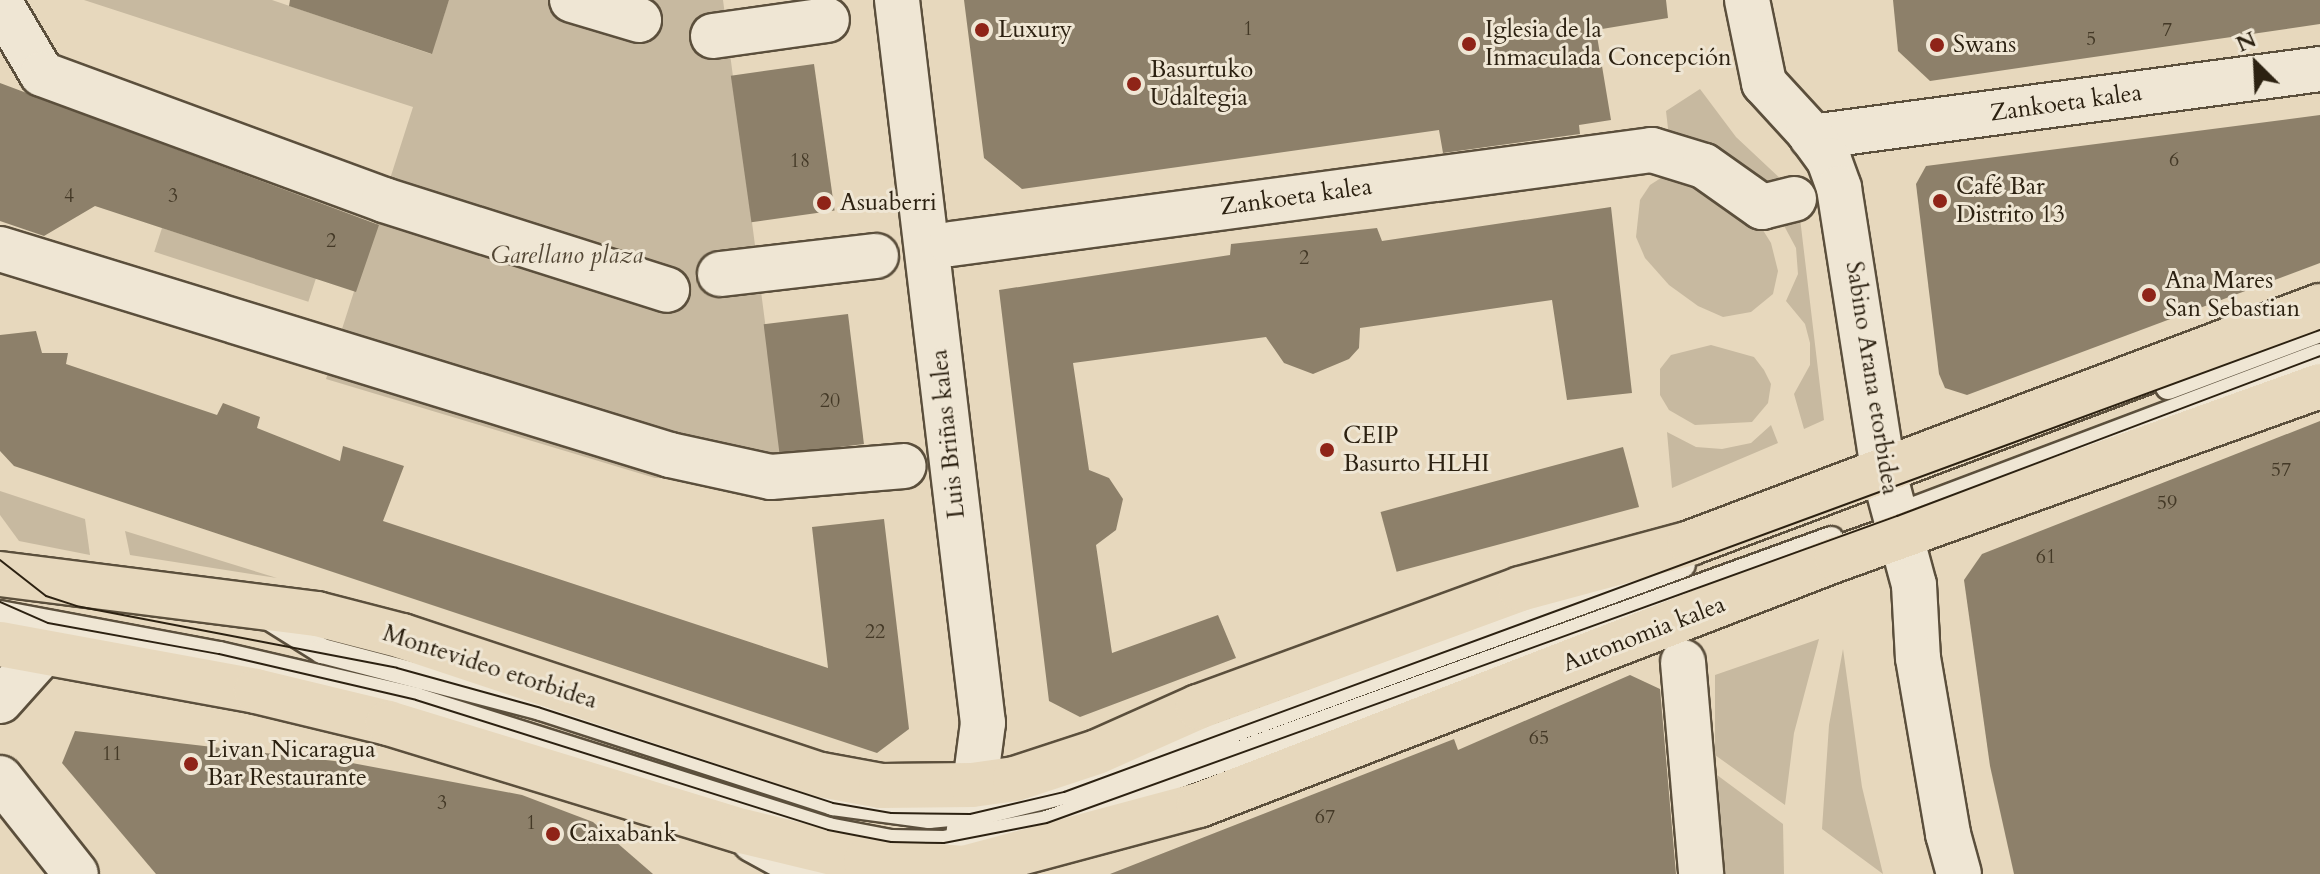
<!DOCTYPE html>
<meta charset="utf-8">
<style>
body{margin:0}
#map{position:relative;width:2320px;height:874px;overflow:hidden;background:#e7d8bd;font-family:Cardo,serif}
div>[style]{position:absolute}
[style*='--x']{left:calc(var(--x)*1px);top:calc(var(--y)*1px);width:calc(var(--w)*1px);rotate:calc(var(--a)*1deg)}
.green>*{inset:0;background:#c7b9a0;transform-origin:0 0}
.building>*{inset:0;background:#8d806a;transform-origin:0 0}
.roads{filter:drop-shadow(2px 0 #5b4f3c) drop-shadow(-2px 0 #5b4f3c) drop-shadow(0 2px #5b4f3c) drop-shadow(0 -2px #5b4f3c)}
.lane>*{height:24px;margin:-12px;padding:0 12px;transform-origin:12px;border-radius:12px;background:#efe6d4}
.street>*{height:44px;margin:-22px;padding:0 22px;transform-origin:22px;border-radius:22px;background:#efe6d4}
.secondary>*{height:44px;margin:-22px;padding:0 22px;transform-origin:22px;border-radius:22px;background:#efe6d4}
.primary>*{height:44px;margin:-22px;padding:0 22px;transform-origin:22px;border-radius:22px;background:#e7d8bd}
.tram>*{height:2px;margin:-1px;padding:0 1px;transform-origin:1px;border-radius:1px;background:#2c2111}
.dots>*{width:22px;height:22px;translate:-50% -50%;box-sizing:border-box;border:4px solid #efe6d4;border-radius:50%}
span{translate:-50% -50%;white-space:nowrap;text-align:center;line-height:1.15;-webkit-text-stroke:6px #efe6d4;paint-order:stroke}
.number-label{font-size:20px;color:#443927}
.number-label span{-webkit-text-stroke-width:0}
.poi-label{font-size:24px;color:#2c2111}
.left{translate:0 -50%;text-align:left}
.street-label{font-size:24px;color:#2c2111}
.park-label{font-size:24px;color:#534735;font-style:italic}
.north{position:absolute;left:2216px;top:24px;width:80px;height:80px;-webkit-text-stroke:6px #efe6d4;paint-order:stroke;rotate:336deg;font-size:22px;font-weight:700;line-height:32px;text-align:center;color:#2c2111}
.north::after{content:'';display:block;margin:auto;width:28px;height:36px;background:#2c2111;clip-path:polygon(50% 0,100% 100%,50% 72%,0 100%)}
</style>
<div id="map">
<div class="green">
<i style="clip-path:polygon(84px 0,272px 0,431px 54px,449px 0,723px 0,783px 460px,777px 493px,751px 496px,707px 479px,655px 478px,326px 379px,413px 107px)"></i>
<i style="clip-path:polygon(1700px 89px,1736px 137px,1783px 181px,1763px 194px,1670px 146px,1666px 111px)"></i>
<i style="clip-path:polygon(1688px 172px,1756px 219px,1771px 243px,1778px 271px,1773px 294px,1751px 312px,1723px 317px,1698px 306px,1669px 285px,1645px 258px,1636px 237px,1640px 200px,1650px 185px,1667px 174px)"></i>
<i style="clip-path:polygon(1800px 218px,1824px 420px,1804px 429px,1794px 394px,1810px 365px,1810px 343px,1805px 324px,1786px 301px,1798px 274px,1796px 248px,1781px 220px)"></i>
<i style="left:162px;top:228px;width:162px;height:25px;rotate:18deg"></i>
<i style="clip-path:polygon(1711px 345px,1754px 357px,1764px 370px,1771px 384px,1768px 403px,1752px 422px,1695px 425px,1669px 410px,1660px 395px,1660px 369px,1671px 355px)"></i>
<i style="clip-path:polygon(1771px 425px,1778px 443px,1672px 488px,1667px 432px,1696px 447px,1722px 449px,1751px 443px)"></i>
<i style="clip-path:polygon(0 491px,85px 519px,90px 555px,19px 541px,0 515px)"></i>
<i style="clip-path:polygon(125px 531px,277px 578px,130px 555px)"></i>
<i style="clip-path:polygon(1819px 639px,1794px 733px,1785px 805px,1715px 755px,1715px 675px)"></i>
<i style="clip-path:polygon(1843px 649px,1862px 787px,1883px 874px,1822px 829px,1829px 725px)"></i>
<i style="clip-path:polygon(1717px 775px,1783px 824px,1784px 874px,1720px 874px)"></i>
</div>
<div class="building">
<i style="clip-path:polygon(290px 0,449px 0,432px 54px,289px 6px)"></i>
<i style="clip-path:polygon(964px 0,1666px 0,1668px 18px,1596px 30px,1611px 120px,1579px 125px,1580px 134px,1443px 153px,1439px 130px,1022px 189px,984px 158px)"></i>
<i style="clip-path:polygon(1893px 0,2320px 0,2320px 24px,1930px 81px,1898px 51px)"></i>
<i style="left:814px;top:64px;width:148px;height:84px;rotate:82deg"></i>
<i style="clip-path:polygon(0 83px,379px 225px,356px 292px,95px 206px,44px 236px,0 221px)"></i>
<i style="clip-path:polygon(2320px 115px,2320px 263px,1967px 395px,1945px 388px,1939px 374px,1916px 184px,1926px 166px)"></i>
<i style="clip-path:polygon(1611px 207px,1632px 393px,1567px 400px,1552px 300px,1360px 328px,1359px 348px,1349px 359px,1313px 374px,1284px 363px,1266px 337px,1073px 363px,1089px 470px,1109px 478px,1123px 499px,1116px 530px,1096px 545px,1112px 653px,1218px 615px,1236px 658px,1080px 717px,1049px 701px,999px 290px,1230px 255px,1231px 244px,1377px 228px,1382px 241px)"></i>
<i style="left:848px;top:314px;width:131px;height:85px;rotate:83deg"></i>
<i style="clip-path:polygon(36px 331px,42px 353px,68px 353px,66px 364px,217px 415px,223px 403px,260px 417px,257px 428px,340px 461px,343px 446px,404px 466px,383px 521px,828px 668px,812px 527px,884px 519px,909px 729px,877px 753px,14px 466px,0 451px,0 335px)"></i>
<i style="clip-path:polygon(2320px 421px,2320px 874px,2014px 874px,1990px 766px,1964px 580px,1982px 554px)"></i>
<i style="left:1623px;top:447px;width:62px;height:251px;rotate:75deg"></i>
<i style="clip-path:polygon(1630px 675px,1660px 689px,1676px 874px,1110px 874px,1454px 739px,1458px 750px)"></i>
<i style="clip-path:polygon(75px 731px,352px 763px,522px 795px,593px 822px,653px 874px,156px 874px,62px 763px)"></i>
</div>
<div class="roads">
<div class="lane">
<i style="--x:2168;--y:387;--w:162;--a:-20.6"></i>
<i style="--x:1915;--y:509;--w:433;--a:-20.7"></i>
<i style="--x:0;--y:613;--w:223;--a:10.6"></i>
<i style="--x:219;--y:654;--w:202;--a:13.1"></i>
<i style="--x:416;--y:700;--w:432;--a:17.5"></i>
<i style="--x:828;--y:830;--w:64;--a:10.8"></i>
<i style="--x:891;--y:842;--w:53;--a:1.1"></i>
<i style="--x:944;--y:843;--w:105;--a:-11"></i>
<i style="--x:1047;--y:823;--w:834;--a:-19.91"></i>
<i style="--x:268;--y:617;--w:64;--a:32.2"></i>
<i style="--x:322;--y:651;--w:226;--a:14.6"></i>
<i style="--x:541;--y:708;--w:307;--a:18"></i>
<i style="--x:833;--y:803;--w:97;--a:7.7"></i>
<i style="--x:929;--y:816;--w:62;--a:-5.5"></i>
<i style="--x:991;--y:810;--w:75;--a:-13.9"></i>
<i style="--x:1064;--y:792;--w:659;--a:-20.14"></i>
</div>
<div class="street">
<i style="--x:572;--y:0;--w:70;--a:16.6"></i>
<i style="--x:897;--y:0;--w:728;--a:83.22"></i>
<i style="--x:983;--y:723;--w:152;--a:97.5"></i>
<i style="--x:0;--y:3;--w:82;--a:59.4"></i>
<i style="--x:42;--y:74;--w:364;--a:20.2"></i>
<i style="--x:384;--y:200;--w:297;--a:17.6"></i>
<i style="--x:713;--y:36;--w:115;--a:-8"></i>
<i style="--x:1812;--y:137;--w:513;--a:-7.62"></i>
<i style="--x:951;--y:244;--w:707;--a:-7.64"></i>
<i style="--x:1652;--y:150;--w:54;--a:17.1"></i>
<i style="--x:1704;--y:166;--w:71;--a:35.3"></i>
<i style="--x:1762;--y:207;--w:33;--a:-14"></i>
<i style="--x:0;--y:249;--w:701;--a:17.09"></i>
<i style="--x:670;--y:455;--w:103;--a:12.3"></i>
<i style="--x:771;--y:477;--w:133;--a:-4.7"></i>
<i style="--x:720;--y:274;--w:157;--a:-6.6"></i>
<i style="--x:1883;--y:470;--w:119;--a:74.9"></i>
<i style="--x:1914;--y:585;--w:73;--a:86.9"></i>
<i style="--x:1918;--y:658;--w:179;--a:80.3"></i>
<i style="--x:1948;--y:834;--w:41;--a:74.6"></i>
<i style="--x:1683;--y:662;--w:213;--a:85.1"></i>
<i style="--x:0;--y:701;--w:64;--a:-48.1"></i>
<i style="--x:0;--y:778;--w:122;--a:51.6"></i>
<i style="--x:754;--y:840;--w:71;--a:28.7"></i>
</div>
<div class="secondary">
<i style="--x:1747;--y:0;--w:85;--a:78.4"></i>
<i style="--x:1764;--y:83;--w:65;--a:47.5"></i>
<i style="--x:1808;--y:131;--w:36;--a:54"></i>
<i style="--x:1829;--y:160;--w:30;--a:70"></i>
<i style="--x:1839;--y:188;--w:285;--a:81.1"></i>
</div>
<div class="primary">
<i style="--x:0;--y:574;--w:320;--a:7.2"></i>
<i style="--x:317;--y:614;--w:88;--a:14.5"></i>
<i style="--x:402;--y:636;--w:441;--a:18.4"></i>
<i style="--x:821;--y:775;--w:61;--a:10.4"></i>
<i style="--x:881;--y:786;--w:91;--a:-0.6"></i>
<i style="--x:972;--y:785;--w:43;--a:-7.9"></i>
<i style="--x:1015;--y:779;--w:86;--a:-18.2"></i>
<i style="--x:1097;--y:752;--w:111;--a:-24"></i>
<i style="--x:1198;--y:707;--w:343;--a:-20.1"></i>
<i style="--x:1520;--y:589;--w:176;--a:-15.1"></i>
<i style="--x:1690;--y:543;--w:673;--a:-20.62"></i>
<i style="--x:0;--y:644;--w:260;--a:10.4"></i>
<i style="--x:256;--y:691;--w:136;--a:13.6"></i>
<i style="--x:388;--y:723;--w:370;--a:17"></i>
<i style="--x:742;--y:831;--w:128;--a:13.6"></i>
<i style="--x:866;--y:861;--w:98;--a:4.1"></i>
<i style="--x:964;--y:868;--w:243;--a:-15"></i>
<i style="--x:1199;--y:805;--w:684;--a:-21.09"></i>
<i style="--x:1837;--y:559;--w:513;--a:-19.71"></i>
</div>
</div>
<div class="tram">
<i style="--x:0;--y:560;--w:58;--a:38"></i>
<i style="--x:46;--y:596;--w:32;--a:18"></i>
<i style="--x:76;--y:606;--w:327;--a:10.9"></i>
<i style="--x:397;--y:668;--w:149;--a:15.5"></i>
<i style="--x:541;--y:708;--w:307;--a:18"></i>
<i style="--x:833;--y:803;--w:59;--a:9.8"></i>
<i style="--x:891;--y:813;--w:79;--a:0.7"></i>
<i style="--x:970;--y:814;--w:97;--a:-13.2"></i>
<i style="--x:1064;--y:792;--w:1338;--a:-20.2"></i>
<i style="--x:0;--y:602;--w:52;--a:23.6"></i>
<i style="--x:48;--y:623;--w:174;--a:10.3"></i>
<i style="--x:219;--y:654;--w:202;--a:13.1"></i>
<i style="--x:416;--y:700;--w:432;--a:17.5"></i>
<i style="--x:828;--y:830;--w:64;--a:10.8"></i>
<i style="--x:891;--y:842;--w:53;--a:1.1"></i>
<i style="--x:944;--y:843;--w:105;--a:-11"></i>
<i style="--x:1047;--y:823;--w:904;--a:-19.86"></i>
<i style="--x:1897;--y:516;--w:452;--a:-20.7"></i>
</div>
<div class="dots">
<i style="left:982px;top:30px;background:#8f2418"></i>
<i style="left:1469px;top:44px;background:#8f2418"></i>
<i style="left:1937px;top:45px;background:#8f2418"></i>
<i style="left:1134px;top:84px;background:#8f2418"></i>
<i style="left:1940px;top:201px;background:#8f2418"></i>
<i style="left:824px;top:203px;background:#8f2418"></i>
<i style="left:2149px;top:295px;background:#8f2418"></i>
<i style="left:1327px;top:450px;background:#8f2418"></i>
<i style="left:191px;top:764px;background:#8f2418"></i>
<i style="left:553px;top:834px;background:#8f2418"></i>
</div>
<div class="number-label">
<span style="left:1248px;top:28px">1</span>
<span style="left:2167px;top:29px">7</span>
<span style="left:2091px;top:38px">5</span>
<span style="left:2174px;top:159px">6</span>
<span style="left:800px;top:160px">18</span>
<span style="left:69px;top:195px">4</span>
<span style="left:173px;top:195px">3</span>
<span style="left:331px;top:240px">2</span>
<span style="left:1304px;top:257px">2</span>
<span style="left:830px;top:400px">20</span>
<span style="left:2281px;top:469px">57</span>
<span style="left:2167px;top:502px">59</span>
<span style="left:2046px;top:556px">61</span>
<span style="left:875px;top:631px">22</span>
<span style="left:1539px;top:737px">65</span>
<span style="left:112px;top:753px">11</span>
<span style="left:442px;top:802px">3</span>
<span style="left:1325px;top:816px">67</span>
<span style="left:531px;top:822px">1</span>
</div>
<div class="poi-label">
<span class="left" style="left:998px;top:30px">Luxury</span>
<span class="left" style="left:1485px;top:44px">Iglesia de la<br>Inmaculada Concepción</span>
<span class="left" style="left:1953px;top:45px">Swans</span>
<span class="left" style="left:1150px;top:84px">Basurtuko<br>Udaltegia</span>
<span class="left" style="left:1956px;top:201px">Café Bar<br>Distrito 13</span>
<span class="left" style="left:840px;top:203px">Asuaberri</span>
<span class="left" style="left:2165px;top:295px">Ana Mares<br>San Sebastian</span>
<span class="left" style="left:1343px;top:450px">CEIP<br>Basurto HLHI</span>
<span class="left" style="left:207px;top:764px">Livan Nicaragua<br>Bar Restaurante</span>
<span class="left" style="left:569px;top:834px">Caixabank</span>
</div>
<div class="street-label">
<span style="left:2066px;top:103px;rotate:-8deg">Zankoeta kalea</span>
<span style="left:1296px;top:197px;rotate:-8deg">Zankoeta kalea</span>
<span style="left:1872px;top:378px;rotate:81deg">Sabino Arana etorbidea</span>
<span style="left:948px;top:434px;rotate:-96deg">Luis Briñas kalea</span>
<span style="left:1644px;top:634px;rotate:-21deg">Autonomia kalea</span>
<span style="left:490px;top:667px;rotate:18deg">Montevideo etorbidea</span>
</div>
<div class="park-label">
<span style="left:567px;top:256px">Garellano plaza</span>
</div>
<div class="north">N</div>
</div>
